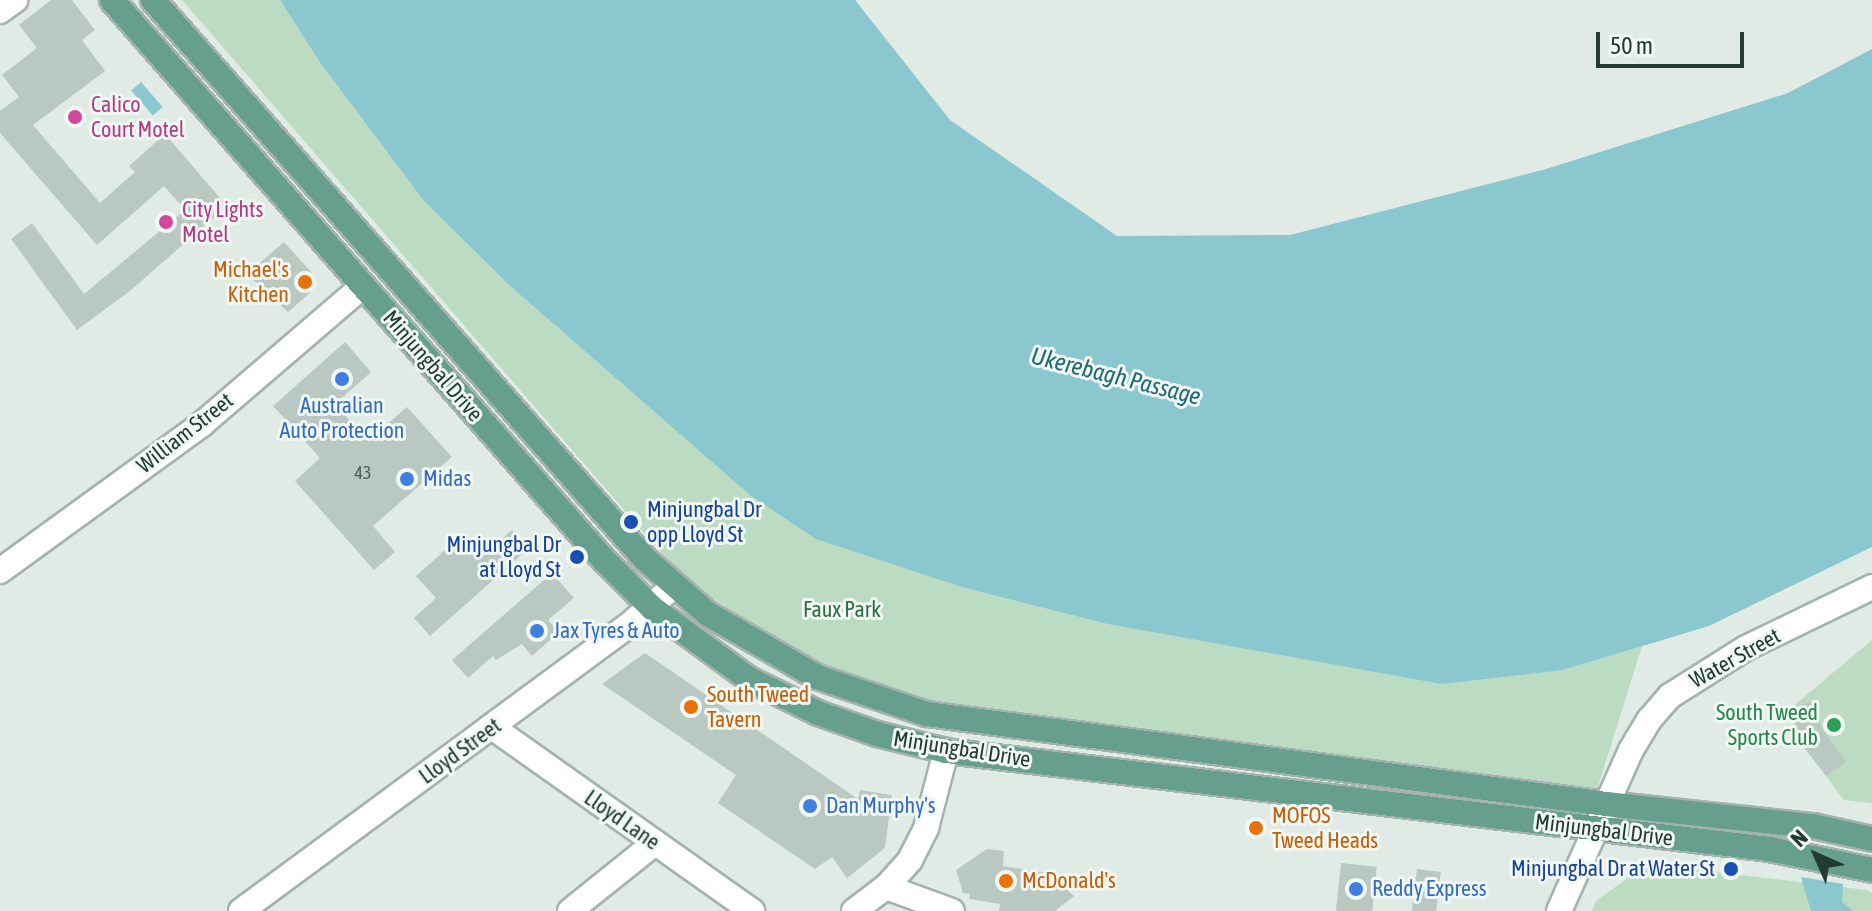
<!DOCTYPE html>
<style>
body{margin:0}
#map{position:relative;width:1872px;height:911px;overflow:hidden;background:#e1ebe6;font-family:"Asap Condensed",sans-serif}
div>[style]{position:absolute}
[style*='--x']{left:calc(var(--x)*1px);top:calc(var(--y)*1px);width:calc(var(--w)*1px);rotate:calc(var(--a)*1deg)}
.green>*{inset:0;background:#bbdbc2}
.water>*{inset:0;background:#8bc7ce;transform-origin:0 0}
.building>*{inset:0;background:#bac8c2;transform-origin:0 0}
.roads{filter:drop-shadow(2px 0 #a4b3ad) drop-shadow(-2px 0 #a4b3ad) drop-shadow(0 2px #a4b3ad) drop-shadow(0 -2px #a4b3ad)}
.minor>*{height:24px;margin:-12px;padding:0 12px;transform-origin:12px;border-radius:12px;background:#fff}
.major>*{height:24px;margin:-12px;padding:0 12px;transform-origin:12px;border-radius:12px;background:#679f8e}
.dots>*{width:22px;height:22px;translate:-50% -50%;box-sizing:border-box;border:4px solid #f1f8f4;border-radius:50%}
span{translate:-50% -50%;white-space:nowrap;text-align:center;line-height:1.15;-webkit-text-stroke:6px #f1f8f4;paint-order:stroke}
.number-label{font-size:18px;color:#485e57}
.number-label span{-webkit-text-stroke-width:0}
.hotel-label{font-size:22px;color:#b23c85}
.left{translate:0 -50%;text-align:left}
.food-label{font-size:22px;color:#c56008}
.right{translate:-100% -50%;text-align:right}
.street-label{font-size:22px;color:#223b33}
.shop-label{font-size:22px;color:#366cbe}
.transit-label{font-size:22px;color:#164399}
.park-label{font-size:22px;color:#2e7045}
.leisure-label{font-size:22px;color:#27864d}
.water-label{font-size:24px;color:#1f6a74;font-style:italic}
.north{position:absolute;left:1776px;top:815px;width:80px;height:80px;-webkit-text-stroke:6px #f1f8f4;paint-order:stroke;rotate:315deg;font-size:22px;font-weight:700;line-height:32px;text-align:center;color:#223b33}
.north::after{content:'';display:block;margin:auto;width:28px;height:36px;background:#223b33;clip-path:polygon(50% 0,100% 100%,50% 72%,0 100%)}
.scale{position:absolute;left:1596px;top:32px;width:148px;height:36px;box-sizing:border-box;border:4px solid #223b33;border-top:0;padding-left:10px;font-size:24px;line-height:28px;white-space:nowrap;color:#223b33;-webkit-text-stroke:6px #f1f8f4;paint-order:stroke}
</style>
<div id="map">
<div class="green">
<i style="clip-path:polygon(182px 0,280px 0,321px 64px,424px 201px,509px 285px,751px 496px,816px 538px,1563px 670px,1642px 646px,1597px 790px,936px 702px,810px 663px,684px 579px)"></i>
<i style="clip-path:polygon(1872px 640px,1872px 803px,1844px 800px,1800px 742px,1791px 708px)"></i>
<i style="clip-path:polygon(1647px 864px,1867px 890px,1872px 893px,1872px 911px,1592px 911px,1596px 901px)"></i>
</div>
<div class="water">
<i style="clip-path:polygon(280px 0,855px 0,950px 120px,1117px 236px,1290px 235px,1546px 169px,1788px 93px,1872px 49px,1872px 547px,1709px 626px,1563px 670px,1442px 684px,1108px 624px,962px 587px,816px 539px,751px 496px,509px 285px,424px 201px,321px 64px)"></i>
<i style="left:141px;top:82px;width:33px;height:13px;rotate:49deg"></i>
<i style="clip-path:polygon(1801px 877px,1843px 884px,1842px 902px,1853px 911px,1811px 911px)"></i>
</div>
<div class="building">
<i style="clip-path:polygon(51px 0,72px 0,95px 30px,82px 40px,105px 71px,33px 125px,100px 203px,135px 172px,129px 166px,165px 134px,227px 206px,131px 290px,77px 330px,11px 239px,32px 223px,84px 294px,185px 210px,164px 186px,97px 245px,0 133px,0 111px,19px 97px,2px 75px,37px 48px,19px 25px)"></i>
<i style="clip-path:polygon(284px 242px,312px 273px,311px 292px,288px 312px,247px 274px)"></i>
<i style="clip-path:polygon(345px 342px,371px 372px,335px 404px,368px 441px,407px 407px,452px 457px,373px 526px,395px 552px,374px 570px,295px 481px,320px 458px,273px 406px)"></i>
<i style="clip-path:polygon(512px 530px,529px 548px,430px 636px,414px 618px,436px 598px,416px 576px,463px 534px,483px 556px)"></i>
<i style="clip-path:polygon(552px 573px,574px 598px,548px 620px,559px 632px,532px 656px,522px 644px,496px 660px,493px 656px,468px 678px,452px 660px)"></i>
<i style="clip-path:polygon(645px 653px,858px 799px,860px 790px,892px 795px,885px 848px,847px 878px,832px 857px,815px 869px,718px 803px,736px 775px,602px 684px)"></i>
<i style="clip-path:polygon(1814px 701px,1822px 729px,1846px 762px,1826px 776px,1800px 742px,1791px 708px)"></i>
<i style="clip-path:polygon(987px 849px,1004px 851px,1003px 866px,1071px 877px,1069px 892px,1074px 896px,1055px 911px,999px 911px,1000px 904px,969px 899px,970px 894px,963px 893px,956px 870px)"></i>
<i style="left:1341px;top:863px;width:36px;height:48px;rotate:6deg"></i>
<i style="left:1417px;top:869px;width:24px;height:42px;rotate:7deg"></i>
</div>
<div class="roads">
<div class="minor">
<i style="--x:0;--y:11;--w:19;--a:-36"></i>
<i style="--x:0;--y:571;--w:250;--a:-36"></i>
<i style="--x:202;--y:424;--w:212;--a:-40.6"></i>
<i style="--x:492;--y:727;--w:319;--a:35.3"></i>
<i style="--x:886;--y:887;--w:70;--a:20"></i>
<i style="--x:241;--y:911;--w:482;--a:-36.4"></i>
<i style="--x:629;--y:625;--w:60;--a:-40.9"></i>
<i style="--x:570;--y:911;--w:109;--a:-38.7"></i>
<i style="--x:854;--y:911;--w:40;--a:-37"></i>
<i style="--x:886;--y:887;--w:36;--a:-48"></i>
<i style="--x:910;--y:860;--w:36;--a:-63"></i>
<i style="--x:926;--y:828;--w:80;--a:-75.4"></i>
<i style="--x:1559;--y:911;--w:176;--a:-65.9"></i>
<i style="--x:1631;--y:750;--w:35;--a:-59"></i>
<i style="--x:1649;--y:720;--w:32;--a:-49"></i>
<i style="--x:1670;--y:696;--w:90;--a:-32.3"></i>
<i style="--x:1746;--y:648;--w:140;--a:-25.8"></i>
</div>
<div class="major">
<i style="--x:112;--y:0;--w:745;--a:48.7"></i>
<i style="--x:604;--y:560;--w:68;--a:45"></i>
<i style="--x:652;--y:608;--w:120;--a:36.2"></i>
<i style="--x:749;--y:679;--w:77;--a:26.2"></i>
<i style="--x:818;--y:713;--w:63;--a:19.6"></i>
<i style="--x:877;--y:734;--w:71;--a:13.8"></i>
<i style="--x:946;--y:751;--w:829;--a:6.79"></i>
<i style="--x:1769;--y:849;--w:105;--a:11.5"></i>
<i style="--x:153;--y:0;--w:743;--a:48.65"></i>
<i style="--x:644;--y:558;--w:85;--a:41.2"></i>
<i style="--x:708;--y:614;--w:126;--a:30"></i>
<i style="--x:817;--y:677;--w:116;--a:18.6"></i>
<i style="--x:927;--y:714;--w:685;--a:7.55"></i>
<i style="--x:1606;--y:804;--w:208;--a:6.1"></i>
<i style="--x:1813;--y:826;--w:60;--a:12.4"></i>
</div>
</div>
<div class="dots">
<i style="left:75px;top:117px;background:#d1479c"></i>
<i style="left:166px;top:222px;background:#d1479c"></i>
<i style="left:305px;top:282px;background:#e8710a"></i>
<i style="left:342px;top:379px;background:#3f7fe0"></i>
<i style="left:407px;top:479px;background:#3f7fe0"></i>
<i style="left:631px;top:522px;background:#1a4fb4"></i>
<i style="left:577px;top:557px;background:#1a4fb4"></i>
<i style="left:537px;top:631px;background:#3f7fe0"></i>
<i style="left:691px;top:707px;background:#e8710a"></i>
<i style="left:1834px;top:725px;background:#2e9e5b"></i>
<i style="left:810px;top:806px;background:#3f7fe0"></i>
<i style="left:1256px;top:828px;background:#e8710a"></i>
<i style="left:1731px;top:869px;background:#1a4fb4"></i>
<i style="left:1006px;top:881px;background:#e8710a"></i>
<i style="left:1356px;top:889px;background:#3f7fe0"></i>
</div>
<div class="number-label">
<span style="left:363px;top:473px">43</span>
</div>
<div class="hotel-label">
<span class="left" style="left:91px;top:117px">Calico<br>Court Motel</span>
<span class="left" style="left:182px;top:222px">City Lights<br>Motel</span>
</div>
<div class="food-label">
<span class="right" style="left:289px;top:282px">Michael's<br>Kitchen</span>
<span class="left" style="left:707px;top:707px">South Tweed<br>Tavern</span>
<span class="left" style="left:1272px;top:828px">MOFOS<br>Tweed Heads</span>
<span class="left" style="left:1022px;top:881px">McDonald's</span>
</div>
<div class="street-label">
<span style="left:433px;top:366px;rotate:49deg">Minjungbal Drive</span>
<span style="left:185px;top:433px;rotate:-38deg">William Street</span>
<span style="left:1735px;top:658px;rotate:-29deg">Water Street</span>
<span style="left:962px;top:749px;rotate:9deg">Minjungbal Drive</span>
<span style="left:460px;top:751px;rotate:-36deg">Lloyd Street</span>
<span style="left:622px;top:820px;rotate:35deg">Lloyd Lane</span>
<span style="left:1604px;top:830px;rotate:7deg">Minjungbal Drive</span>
</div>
<div class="shop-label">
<span style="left:342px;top:418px">Australian<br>Auto Protection</span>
<span class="left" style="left:423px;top:479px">Midas</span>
<span class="left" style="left:553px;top:631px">Jax Tyres &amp; Auto</span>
<span class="left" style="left:826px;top:806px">Dan Murphy's</span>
<span class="left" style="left:1372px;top:889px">Reddy Express</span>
</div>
<div class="transit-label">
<span class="left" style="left:647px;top:522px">Minjungbal Dr<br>opp Lloyd St</span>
<span class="right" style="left:561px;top:557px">Minjungbal Dr<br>at Lloyd St</span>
<span class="right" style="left:1715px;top:869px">Minjungbal Dr at Water St</span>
</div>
<div class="park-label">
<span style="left:842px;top:610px">Faux Park</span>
</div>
<div class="leisure-label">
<span class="right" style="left:1818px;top:725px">South Tweed<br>Sports Club</span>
</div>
<div class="water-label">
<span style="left:1116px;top:376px;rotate:14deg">Ukerebagh Passage</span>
</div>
<div class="north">N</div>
<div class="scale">50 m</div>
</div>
